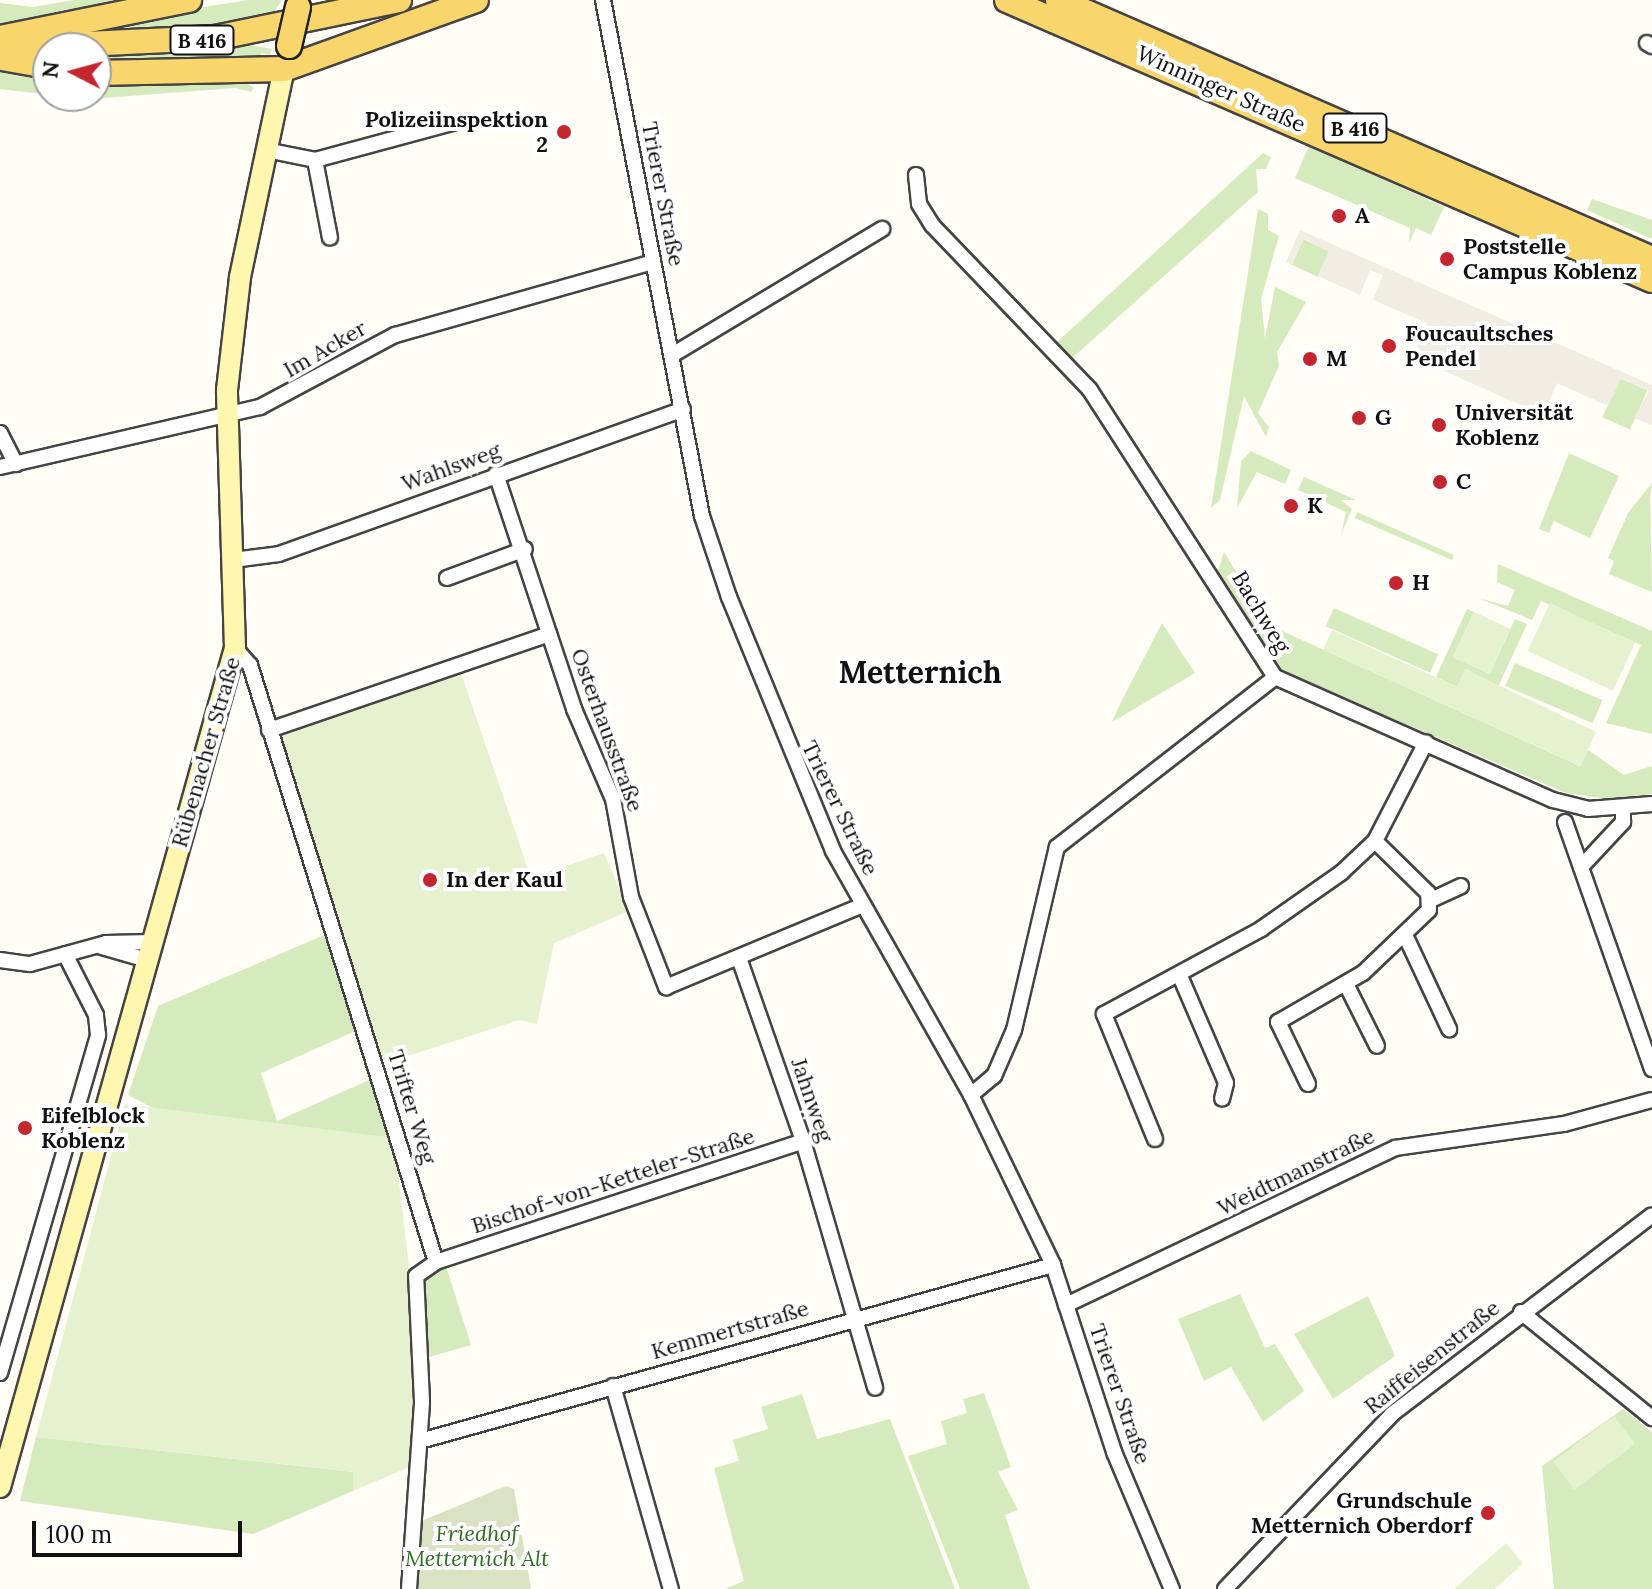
<!DOCTYPE html>
<meta charset="utf-8">
<style>
body{margin:0}
#map{position:relative;width:1652px;height:1589px;overflow:hidden;background:#fffdf5;font-family:Lora,serif}
div>[style]{position:absolute}
[style*='--x']{left:calc(var(--x)*1px);top:calc(var(--y)*1px);width:calc(var(--w)*1px);rotate:calc(var(--a)*1deg)}
.green>*{inset:0;background:#d5ebbd;transform-origin:0 0}
.cemetery>*{inset:0;background:#d9e3c4}
.pitch>*{inset:0;background:#e6f2cf;transform-origin:0 0}
.plaza>*{inset:0;background:#f1ede2}
.roads{filter:drop-shadow(2px 0 #444) drop-shadow(-2px 0 #444) drop-shadow(0 2px #444) drop-shadow(0 -2px #444)}
.street>*{height:14px;margin:-7px;padding:0 7px;transform-origin:7px;border-radius:7px;background:#fff}
.secondary>*{height:20px;margin:-10px;padding:0 10px;transform-origin:10px;border-radius:10px;background:#fff6b0}
.primary>*{height:24px;margin:-12px;padding:0 12px;transform-origin:12px;border-radius:12px;background:#f9d66b}
.bridges{filter:drop-shadow(2px 0 #222) drop-shadow(-2px 0 #222) drop-shadow(0 2px #222) drop-shadow(0 -2px #222)}
.primary-bridge>*{height:24px;margin:-12px;padding:0 12px;transform-origin:12px;border-radius:12px;background:#f9d66b}
.dots>*{width:22px;height:22px;translate:-50% -50%;box-sizing:border-box;border:4px solid #fff;border-radius:50%}
span{translate:-50% -50%;white-space:nowrap;text-align:center;line-height:1.15;-webkit-text-stroke:8px #fff;paint-order:stroke}
.shield-label span{padding:2px 6px;background:#fff;border:2px solid;border-radius:6px;-webkit-text-stroke-width:0}
.shield-label{font-size:20px;color:#111;font-weight:700}
.street-label{font-size:22px;color:#111}
.poi-label{font-size:22px;color:#111;font-weight:700}
.right{translate:-100% -50%;text-align:right}
.left{translate:0 -50%;text-align:left}
.park-label{font-size:22px;color:#2f6b1f;font-style:italic}
.district-label{font-size:30px;color:#111;font-weight:700}
.north{position:absolute;left:32px;top:32px;width:80px;height:80px;box-sizing:border-box;background:#fff;border:2px solid #a0a0a0;border-radius:50%;rotate:276deg;font-size:22px;font-weight:700;line-height:32px;text-align:center;color:#111}
.north::after{content:'';display:block;margin:auto;width:28px;height:36px;background:#c4262e;clip-path:polygon(50% 0,100% 100%,50% 72%,0 100%)}
.scale{position:absolute;left:32px;top:1521px;width:210px;height:36px;box-sizing:border-box;border:4px solid #111;border-top:0;padding-left:10px;font-size:24px;line-height:28px;white-space:nowrap;color:#111;-webkit-text-stroke:6px #fff;paint-order:stroke}
</style>
<div id="map">
<div class="green">
<i style="clip-path:polygon(74px 0,154px 0,62px 10px,0 28px,0 3px,33px 7px)"></i>
<i style="clip-path:polygon(249px 0,282px 0,268px 21px,193px 31px,93px 35px,68px 28px)"></i>
<i style="clip-path:polygon(250px 45px,272px 49px,270px 55px,261px 53px,259px 65px,96px 67px,96px 54px)"></i>
<i style="left:0;top:66px;width:48px;height:23px;rotate:6deg"></i>
<i style="clip-path:polygon(96px 77px,241px 80px,254px 88px,251px 92px,235px 88px,103px 98px,81px 96px,96px 96px)"></i>
<i style="clip-path:polygon(1309px 146px,1444px 207px,1431px 235px,1416px 228px,1409px 243px,1410px 228px,1295px 178px)"></i>
<i style="clip-path:polygon(1263px 153px,1271px 157px,1266px 169px,1256px 169px,1258px 192px,1070px 360px,1054px 345px)"></i>
<i style="clip-path:polygon(1592px 199px,1652px 220px,1652px 239px,1587px 210px)"></i>
<i style="clip-path:polygon(1258px 209px,1268px 214px,1268px 230px,1279px 236px,1261px 299px,1265px 338px,1275px 287px,1306px 302px,1277px 352px,1279px 366px,1258px 413px,1269px 427px,1266px 437px,1244px 396px,1220px 500px,1211px 508px)"></i>
<i style="left:1303px;top:239px;width:29px;height:28px;rotate:25deg"></i>
<i style="left:1620px;top:378px;width:30px;height:43px;rotate:24deg"></i>
<i style="clip-path:polygon(1251px 451px,1291px 470px,1285px 484px,1257px 472px,1237px 508px,1241px 461px)"></i>
<i style="clip-path:polygon(1569px 453px,1619px 476px,1590px 538px,1554px 521px,1549px 533px,1539px 529px)"></i>
<i style="clip-path:polygon(1304px 477px,1356px 500px,1341px 500px,1352px 509px,1341px 535px,1346px 512px,1298px 490px)"></i>
<i style="clip-path:polygon(1652px 483px,1650px 496px,1652px 592px,1609px 574px,1614px 561px,1608px 558px,1628px 513px)"></i>
<i style="clip-path:polygon(1357px 512px,1454px 555px,1452px 560px,1355px 518px)"></i>
<i style="clip-path:polygon(1224px 552px,1269px 625px,1580px 766px,1588px 750px,1624px 775px,1652px 766px,1652px 794px,1607px 799px,1566px 793px,1278px 669px,1217px 574px)"></i>
<i style="clip-path:polygon(1498px 564px,1652px 631px,1652px 734px,1606px 723px,1641px 645px,1541px 601px,1532px 620px,1478px 598px,1508px 606px,1515px 590px,1497px 582px)"></i>
<i style="left:1334px;top:608px;width:114px;height:20px;rotate:24deg"></i>
<i style="clip-path:polygon(1467px 609px,1474px 612px,1453px 657px,1490px 673px,1515px 619px,1527px 624px,1498px 687px,1466px 669px,1457px 687px,1436px 677px)"></i>
<i style="clip-path:polygon(1162px 623px,1195px 673px,1112px 722px,1120px 704px)"></i>
<i style="left:1515px;top:663px;width:95px;height:25px;rotate:23deg"></i>
<i style="clip-path:polygon(329px 933px,360px 1029px,261px 1073px,277px 1121px,376px 1077px,394px 1138px,165px 1114px,128px 1095px,158px 1006px)"></i>
<i style="clip-path:polygon(446px 1266px,471px 1345px,429px 1357px,423px 1274px)"></i>
<i style="clip-path:polygon(1240px 1294px,1265px 1348px,1275px 1344px,1304px 1391px,1263px 1422px,1231px 1367px,1204px 1381px,1178px 1319px)"></i>
<i style="clip-path:polygon(1368px 1296px,1395px 1356px,1333px 1399px,1294px 1334px)"></i>
<i style="clip-path:polygon(984px 1393px,1011px 1467px,998px 1472px,1018px 1510px,1005px 1515px,1030px 1589px,960px 1589px,908px 1456px,947px 1444px,941px 1421px,967px 1413px,963px 1399px)"></i>
<i style="clip-path:polygon(802px 1394px,817px 1439px,890px 1419px,955px 1589px,725px 1589px,744px 1581px,714px 1468px,739px 1461px,733px 1440px,768px 1429px,761px 1407px)"></i>
<i style="clip-path:polygon(1623px 1409px,1652px 1432px,1652px 1589px,1554px 1589px,1542px 1466px)"></i>
<i style="clip-path:polygon(36px 1437px,354px 1472px,353px 1491px,253px 1534px,20px 1501px)"></i>
</div>
<div class="cemetery">
<i style="clip-path:polygon(506px 1486px,514px 1489px,531px 1589px,415px 1589px,419px 1522px)"></i>
</div>
<div class="pitch">
<i style="left:1550px;top:603px;width:94px;height:53px;rotate:25deg"></i>
<i style="left:1474px;top:612px;width:40px;height:50px;rotate:25deg"></i>
<i style="clip-path:polygon(1332px 630px,1457px 687px,1465px 669px,1596px 732px,1581px 766px,1323px 650px)"></i>
<i style="clip-path:polygon(461px 673px,531px 878px,604px 853px,629px 911px,554px 943px,537px 1024px,519px 1020px,389px 1062px,380px 1057px,277px 738px)"></i>
<i style="clip-path:polygon(125px 1104px,394px 1138px,418px 1344px,414px 1465px,353px 1491px,353px 1472px,36px 1437px)"></i>
<i style="left:1614px;top:1416px;width:35px;height:76px;rotate:53deg"></i>
<i style="clip-path:polygon(1506px 1543px,1523px 1564px,1494px 1589px,1454px 1589px)"></i>
</div>
<div class="plaza">
<i style="clip-path:polygon(1300px 230px,1652px 385px,1652px 425px,1634px 418px,1649px 391px,1621px 379px,1608px 406px,1557px 383px,1543px 415px,1413px 357px,1427px 323px,1373px 300px,1383px 275px,1370px 270px,1360px 295px,1318px 276px,1329px 251px,1304px 239px,1292px 265px,1286px 262px)"></i>
</div>
<div class="roads">
<div class="street">
<i style="--x:603;--y:0;--w:525;--a:79.14"></i>
<i style="--x:702;--y:516;--w:85;--a:71.6"></i>
<i style="--x:729;--y:597;--w:274;--a:67.7"></i>
<i style="--x:833;--y:851;--w:280;--a:60.5"></i>
<i style="--x:971;--y:1095;--w:189;--a:64.2"></i>
<i style="--x:1053;--y:1265;--w:197;--a:71.9"></i>
<i style="--x:1114;--y:1452;--w:149;--a:67.1"></i>
<i style="--x:1647;--y:43;--w:6;--a:31"></i>
<i style="--x:266;--y:150;--w:50;--a:11.5"></i>
<i style="--x:315;--y:160;--w:142;--a:-15.1"></i>
<i style="--x:315;--y:160;--w:79;--a:79.1"></i>
<i style="--x:916;--y:175;--w:29;--a:84"></i>
<i style="--x:919;--y:204;--w:25;--a:58"></i>
<i style="--x:932;--y:225;--w:228;--a:46.2"></i>
<i style="--x:1090;--y:390;--w:341;--a:57.2"></i>
<i style="--x:674;--y:354;--w:243;--a:-31"></i>
<i style="--x:0;--y:433;--w:35;--a:63"></i>
<i style="--x:0;--y:467;--w:267;--a:-13"></i>
<i style="--x:260;--y:407;--w:153;--a:-28.1"></i>
<i style="--x:395;--y:335;--w:268;--a:-15.8"></i>
<i style="--x:496;--y:474;--w:248;--a:71.6"></i>
<i style="--x:574;--y:709;--w:98;--a:66.6"></i>
<i style="--x:613;--y:799;--w:100;--a:79.6"></i>
<i style="--x:631;--y:897;--w:97;--a:68.7"></i>
<i style="--x:666;--y:987;--w:213;--a:-22.6"></i>
<i style="--x:233;--y:560;--w:46;--a:-7.4"></i>
<i style="--x:279;--y:554;--w:429;--a:-19.7"></i>
<i style="--x:447;--y:578;--w:83;--a:-20.4"></i>
<i style="--x:235;--y:648;--w:23;--a:49"></i>
<i style="--x:250;--y:665;--w:625;--a:72.7"></i>
<i style="--x:1275;--y:677;--w:304;--a:23.9"></i>
<i style="--x:1553;--y:800;--w:36;--a:14"></i>
<i style="--x:1588;--y:809;--w:64;--a:-4.5"></i>
<i style="--x:269;--y:730;--w:296;--a:-18.9"></i>
<i style="--x:1565;--y:822;--w:262;--a:70.6"></i>
<i style="--x:1581;--y:867;--w:62;--a:-47"></i>
<i style="--x:1623;--y:822;--w:14;--a:-90"></i>
<i style="--x:1431;--y:900;--w:33;--a:-25"></i>
<i style="--x:1406;--y:937;--w:102;--a:64.9"></i>
<i style="--x:102;--y:947;--w:47;--a:16.1"></i>
<i style="--x:739;--y:958;--w:194;--a:70.7"></i>
<i style="--x:803;--y:1141;--w:257;--a:73.7"></i>
<i style="--x:0;--y:960;--w:30;--a:8"></i>
<i style="--x:30;--y:964;--w:79;--a:-15.4"></i>
<i style="--x:106;--y:943;--w:46;--a:-1.2"></i>
<i style="--x:1180;--y:976;--w:116;--a:66.7"></i>
<i style="--x:1226;--y:1083;--w:16;--a:104"></i>
<i style="--x:1346;--y:984;--w:69;--a:63.4"></i>
<i style="--x:1308;--y:1084;--w:69;--a:-115.8"></i>
<i style="--x:1278;--y:1022;--w:98;--a:-30"></i>
<i style="--x:1363;--y:973;--w:91;--a:-43.7"></i>
<i style="--x:1429;--y:910;--w:17;--a:-93"></i>
<i style="--x:1428;--y:893;--w:74;--a:-135.5"></i>
<i style="--x:971;--y:1095;--w:30;--a:-40"></i>
<i style="--x:994;--y:1076;--w:50;--a:-66.5"></i>
<i style="--x:1014;--y:1030;--w:188;--a:-76.8"></i>
<i style="--x:1057;--y:847;--w:276;--a:-37.9"></i>
<i style="--x:1155;--y:1139;--w:135;--a:-112.2"></i>
<i style="--x:1104;--y:1014;--w:179;--a:-28.4"></i>
<i style="--x:1261;--y:929;--w:98;--a:-35"></i>
<i style="--x:1341;--y:873;--w:47;--a:-43.3"></i>
<i style="--x:1375;--y:841;--w:111;--a:-62.7"></i>
<i style="--x:1066;--y:1305;--w:365;--a:-25.5"></i>
<i style="--x:1395;--y:1148;--w:171;--a:-8.1"></i>
<i style="--x:1564;--y:1124;--w:91;--a:-15.3"></i>
<i style="--x:1521;--y:1312;--w:169;--a:39"></i>
<i style="--x:0;--y:1373;--w:352;--a:-73.8"></i>
<i style="--x:98;--y:1035;--w:20;--a:-96"></i>
<i style="--x:96;--y:1015;--w:68;--a:-116.9"></i>
<i style="--x:613;--y:1386;--w:211;--a:74.1"></i>
<i style="--x:420;--y:1441;--w:657;--a:-15.54"></i>
<i style="--x:409;--y:1589;--w:188;--a:-86"></i>
<i style="--x:422;--y:1401;--w:125;--a:-92.7"></i>
<i style="--x:416;--y:1276;--w:24;--a:-35"></i>
<i style="--x:436;--y:1262;--w:386;--a:-18.2"></i>
<i style="--x:1225;--y:1589;--w:242;--a:-46.3"></i>
<i style="--x:1392;--y:1414;--w:327;--a:-37.4"></i>
</div>
<div class="secondary">
<i style="--x:0;--y:1487;--w:871;--a:-74.35"></i>
<i style="--x:235;--y:648;--w:258;--a:-91.8"></i>
<i style="--x:227;--y:390;--w:114;--a:-83.4"></i>
<i style="--x:240;--y:277;--w:213;--a:-78.1"></i>
</div>
<div class="primary">
<i style="--x:1007;--y:0;--w:703;--a:23.47"></i>
<i style="--x:1058;--y:0;--w:648;--a:23.56"></i>
<i style="--x:0;--y:38;--w:193;--a:-11.4"></i>
<i style="--x:0;--y:48;--w:215;--a:-2.7"></i>
<i style="--x:215;--y:38;--w:188;--a:-11.7"></i>
<i style="--x:2;--y:58;--w:47;--a:9.9"></i>
<i style="--x:96;--y:73;--w:188;--a:-1.2"></i>
<i style="--x:284;--y:69;--w:204;--a:-19.8"></i>
</div>
</div>
<div class="bridges">
<div class="primary-bridge">
<i style="--x:289;--y:46;--w:40;--a:-77"></i>
</div>
</div>
<div class="dots">
<i style="left:564px;top:132px;background:#c4262e"></i>
<i style="left:1339px;top:216px;background:#c4262e"></i>
<i style="left:1447px;top:259px;background:#c4262e"></i>
<i style="left:1389px;top:346px;background:#c4262e"></i>
<i style="left:1310px;top:359px;background:#c4262e"></i>
<i style="left:1359px;top:418px;background:#c4262e"></i>
<i style="left:1439px;top:425px;background:#c4262e"></i>
<i style="left:1440px;top:482px;background:#c4262e"></i>
<i style="left:1291px;top:506px;background:#c4262e"></i>
<i style="left:1396px;top:583px;background:#c4262e"></i>
<i style="left:430px;top:880px;background:#c4262e"></i>
<i style="left:25px;top:1128px;background:#c4262e"></i>
<i style="left:1488px;top:1513px;background:#c4262e"></i>
</div>
<div class="shield-label">
<span style="left:202px;top:40px">B 416</span>
<span style="left:1355px;top:128px">B 416</span>
</div>
<div class="street-label">
<span style="left:1221px;top:89px;rotate:24deg">Winninger Straße</span>
<span style="left:663px;top:194px;rotate:79deg">Trierer Straße</span>
<span style="left:325px;top:349px;rotate:-30deg">Im Acker</span>
<span style="left:451px;top:467px;rotate:-20deg">Wahlsweg</span>
<span style="left:1261px;top:612px;rotate:59deg">Bachweg</span>
<span style="left:607px;top:730px;rotate:70deg">Osterhausstraße</span>
<span style="left:206px;top:752px;rotate:-74deg">Rübenacher Straße</span>
<span style="left:840px;top:808px;rotate:64deg">Trierer Straße</span>
<span style="left:812px;top:1100px;rotate:71deg">Jahnweg</span>
<span style="left:412px;top:1107px;rotate:73deg">Trifter Weg</span>
<span style="left:1296px;top:1172px;rotate:-26deg">Weidtmanstraße</span>
<span style="left:613px;top:1181px;rotate:-18deg">Bischof-von-Ketteler-Straße</span>
<span style="left:730px;top:1330px;rotate:-16deg">Kemmertstraße</span>
<span style="left:1432px;top:1357px;rotate:-39deg">Raiffeisenstraße</span>
<span style="left:1120px;top:1394px;rotate:71deg">Trierer Straße</span>
</div>
<div class="poi-label">
<span class="right" style="left:548px;top:132px">Polizeiinspektion<br>2</span>
<span class="left" style="left:1355px;top:216px">A</span>
<span class="left" style="left:1463px;top:259px">Poststelle<br>Campus Koblenz</span>
<span class="left" style="left:1405px;top:346px">Foucaultsches<br>Pendel</span>
<span class="left" style="left:1326px;top:359px">M</span>
<span class="left" style="left:1455px;top:425px">Universität<br>Koblenz</span>
<span class="left" style="left:1375px;top:418px">G</span>
<span class="left" style="left:1456px;top:482px">C</span>
<span class="left" style="left:1307px;top:506px">K</span>
<span class="left" style="left:1412px;top:583px">H</span>
<span class="left" style="left:446px;top:880px">In der Kaul</span>
<span class="left" style="left:41px;top:1128px">Eifelblock<br>Koblenz</span>
<span class="right" style="left:1472px;top:1513px">Grundschule<br>Metternich Oberdorf</span>
</div>
<div class="park-label">
<span style="left:477px;top:1546px">Friedhof<br>Metternich Alt</span>
</div>
<div class="district-label">
<span style="left:920px;top:672px">Metternich</span>
</div>
<div class="north">N</div>
<div class="scale">100 m</div>
</div>
